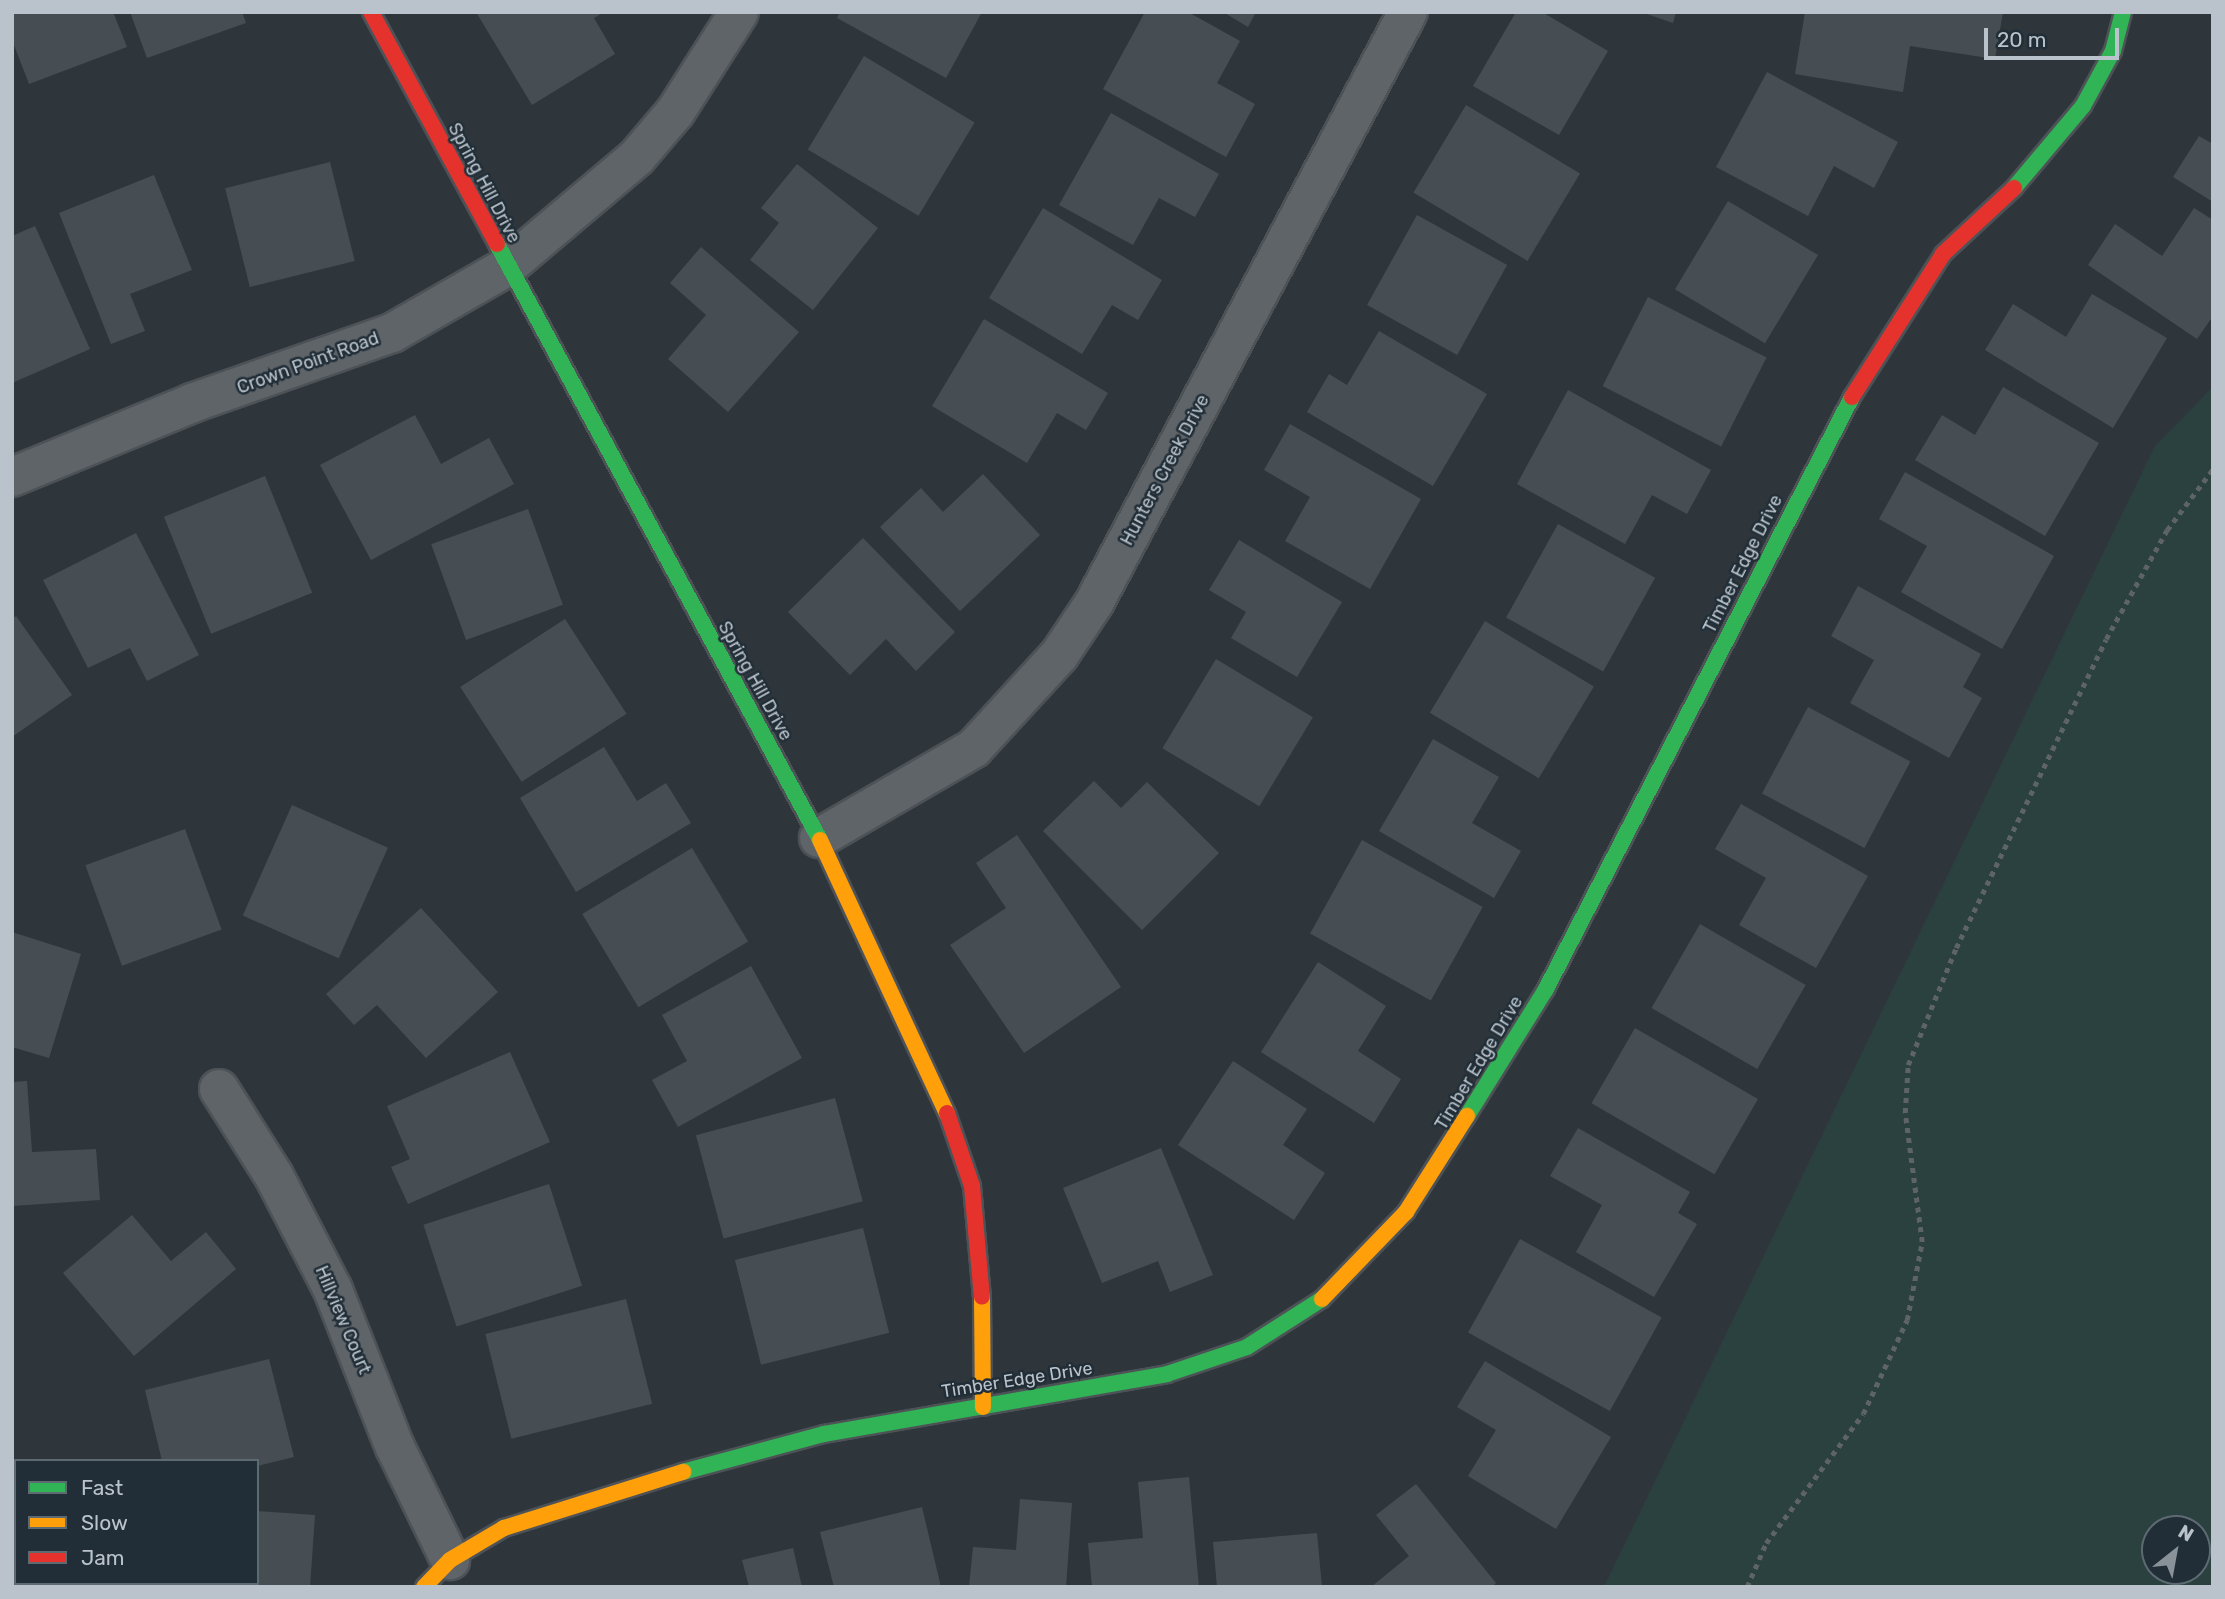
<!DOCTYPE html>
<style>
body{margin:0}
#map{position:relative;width:2225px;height:1599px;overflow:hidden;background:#2e363c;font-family:Rubik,sans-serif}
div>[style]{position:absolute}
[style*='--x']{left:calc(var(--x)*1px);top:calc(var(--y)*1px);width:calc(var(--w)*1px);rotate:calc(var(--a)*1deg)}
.green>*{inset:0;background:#2b4140}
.building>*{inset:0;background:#474e53;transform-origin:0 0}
.path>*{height:4.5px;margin-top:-2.25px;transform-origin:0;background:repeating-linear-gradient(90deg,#5d6367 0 5px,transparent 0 10px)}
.roads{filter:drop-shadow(2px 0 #4d5257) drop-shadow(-2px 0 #4d5257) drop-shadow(0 2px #4d5257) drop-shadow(0 -2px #4d5257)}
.street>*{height:38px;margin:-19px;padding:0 19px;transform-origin:19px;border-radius:19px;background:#5f6469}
.fast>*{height:16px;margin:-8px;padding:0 8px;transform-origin:8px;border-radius:8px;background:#30b455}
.slow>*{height:16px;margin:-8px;padding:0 8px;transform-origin:8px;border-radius:8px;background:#ff9f0a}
.jam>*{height:16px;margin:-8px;padding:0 8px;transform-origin:8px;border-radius:8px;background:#e5322d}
span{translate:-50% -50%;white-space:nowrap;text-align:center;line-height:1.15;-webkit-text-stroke:5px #212e37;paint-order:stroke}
.street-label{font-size:18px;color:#bac3cb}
.frame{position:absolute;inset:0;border:14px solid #bac3cb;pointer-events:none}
.legend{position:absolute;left:14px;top:1459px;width:245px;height:126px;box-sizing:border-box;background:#212e37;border:2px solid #5e6a72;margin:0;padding:9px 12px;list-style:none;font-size:21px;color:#bac3cb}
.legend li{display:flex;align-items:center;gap:14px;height:35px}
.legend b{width:35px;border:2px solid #5e6a72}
.north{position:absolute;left:2141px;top:1515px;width:70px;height:70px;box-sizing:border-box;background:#212e37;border:2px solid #5e6a72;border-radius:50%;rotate:31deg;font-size:19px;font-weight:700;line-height:28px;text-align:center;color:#bac3cb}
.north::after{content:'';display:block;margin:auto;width:24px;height:32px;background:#899299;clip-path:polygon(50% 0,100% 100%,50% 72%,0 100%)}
.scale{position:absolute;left:1984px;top:28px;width:135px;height:32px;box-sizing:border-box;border:4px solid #bac3cb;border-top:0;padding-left:9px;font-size:21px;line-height:24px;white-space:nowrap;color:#bac3cb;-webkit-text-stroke:5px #212e37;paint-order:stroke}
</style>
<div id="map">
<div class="green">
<i style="clip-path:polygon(evenodd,2213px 387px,2213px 1587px,1604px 1587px,2155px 446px,2213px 387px,2155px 1529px,2197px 1529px,2197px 1571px,2155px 1571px,2155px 1529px)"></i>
</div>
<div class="building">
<i style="clip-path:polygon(12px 12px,113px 12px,127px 47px,29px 84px,12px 40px)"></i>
<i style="clip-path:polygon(130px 12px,242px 12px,246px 23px,147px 58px)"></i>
<i style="clip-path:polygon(476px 12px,604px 12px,594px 18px,615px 54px,532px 105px)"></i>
<i style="clip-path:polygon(840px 12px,982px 12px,946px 78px,837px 18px)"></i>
<i style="clip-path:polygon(1145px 12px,1188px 12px,1240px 41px,1217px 83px,1255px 104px,1226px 157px,1103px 89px)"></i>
<i style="clip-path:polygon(1223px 12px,1256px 12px,1248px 27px)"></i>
<i style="clip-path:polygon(1516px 12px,1542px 12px,1608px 51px,1559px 135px,1473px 86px)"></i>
<i style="clip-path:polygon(1641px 12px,1676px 12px,1673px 23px)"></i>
<i style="clip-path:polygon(1805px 12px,2003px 12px,1995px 59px,1910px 46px,1903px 92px,1795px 74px)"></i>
<i style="left:864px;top:56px;width:129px;height:109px;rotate:31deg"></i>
<i style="clip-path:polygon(1767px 72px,1898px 142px,1874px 188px,1834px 166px,1808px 216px,1716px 167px)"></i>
<i style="left:1466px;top:105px;width:133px;height:102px;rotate:31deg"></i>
<i style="clip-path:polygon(1111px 113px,1219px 174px,1195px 217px,1159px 198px,1133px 245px,1059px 205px)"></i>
<i style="clip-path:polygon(2199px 136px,2213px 144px,2213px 202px,2173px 177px)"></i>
<i style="left:330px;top:162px;width:102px;height:108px;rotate:76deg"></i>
<i style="clip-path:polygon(797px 164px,878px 228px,813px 310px,750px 260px,779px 223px,761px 208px)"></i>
<i style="clip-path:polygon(154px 175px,192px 270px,130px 294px,145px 331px,111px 344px,59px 213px)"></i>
<i style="left:1728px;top:201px;width:105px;height:103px;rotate:31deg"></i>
<i style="clip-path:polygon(1043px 208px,1162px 280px,1138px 320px,1112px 305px,1082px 354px,989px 298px)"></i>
<i style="clip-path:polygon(2194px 208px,2213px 220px,2213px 316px,2197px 339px,2088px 265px,2115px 224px,2162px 256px)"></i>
<i style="left:1417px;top:215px;width:103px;height:103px;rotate:29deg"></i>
<i style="clip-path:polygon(35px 226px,90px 349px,12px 383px,12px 236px)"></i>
<i style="clip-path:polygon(701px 247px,799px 332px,728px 412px,668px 359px,706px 315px,670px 283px)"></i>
<i style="clip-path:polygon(2092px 294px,2167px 338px,2113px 428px,1985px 350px,2013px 304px,2066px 337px)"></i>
<i style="left:1648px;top:297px;width:133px;height:100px;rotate:27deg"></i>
<i style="clip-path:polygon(984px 319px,1108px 393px,1086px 430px,1057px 413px,1027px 463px,932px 406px)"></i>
<i style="clip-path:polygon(1379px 331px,1487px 394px,1433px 486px,1307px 412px,1329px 374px,1347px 385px)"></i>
<i style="clip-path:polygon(2003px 387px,2099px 443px,2045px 536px,1915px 460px,1942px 415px,1975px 435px)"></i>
<i style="clip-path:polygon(1568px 390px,1711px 470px,1687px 514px,1652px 495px,1625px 544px,1517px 484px)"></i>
<i style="clip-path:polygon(415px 415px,441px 464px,489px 438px,514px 484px,371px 560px,320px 465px)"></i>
<i style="clip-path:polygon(1290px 424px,1421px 499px,1370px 589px,1285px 541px,1310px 497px,1264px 470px)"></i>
<i style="clip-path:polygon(1905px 472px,2054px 556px,2002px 649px,1901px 592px,1927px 546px,1879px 519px)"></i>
<i style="clip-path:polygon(983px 474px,1040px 535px,960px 611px,880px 527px,921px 488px,943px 512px)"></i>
<i style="left:265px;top:476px;width:126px;height:109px;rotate:68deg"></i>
<i style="left:528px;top:509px;width:102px;height:103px;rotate:70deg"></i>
<i style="left:1558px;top:524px;width:111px;height:107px;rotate:29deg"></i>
<i style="clip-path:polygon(136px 533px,199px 655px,147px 681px,130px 648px,88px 668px,43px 580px)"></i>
<i style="clip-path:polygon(863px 538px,955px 632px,916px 671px,886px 639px,850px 675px,788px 612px)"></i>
<i style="clip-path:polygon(1239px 540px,1342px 602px,1297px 677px,1231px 638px,1246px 612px,1209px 590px)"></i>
<i style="clip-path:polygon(1858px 586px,1981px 654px,1963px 687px,1982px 698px,1949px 758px,1850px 703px,1874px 660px,1831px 636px)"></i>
<i style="clip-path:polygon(16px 616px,72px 695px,12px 737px,12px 619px)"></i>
<i style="left:565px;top:619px;width:113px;height:125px;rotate:57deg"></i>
<i style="left:1485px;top:621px;width:127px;height:107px;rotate:31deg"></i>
<i style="left:1216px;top:659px;width:113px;height:104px;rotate:31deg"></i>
<i style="left:1808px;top:707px;width:116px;height:98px;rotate:28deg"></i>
<i style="clip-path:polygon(1433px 739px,1499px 777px,1472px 823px,1521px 851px,1494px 898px,1379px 831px)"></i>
<i style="clip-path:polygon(604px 747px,637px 801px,666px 783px,691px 823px,576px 892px,520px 798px)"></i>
<i style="clip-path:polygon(1094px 781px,1121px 808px,1147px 782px,1219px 853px,1142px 930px,1043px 831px)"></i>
<i style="clip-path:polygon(1741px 804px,1868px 876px,1816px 968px,1739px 925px,1766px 878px,1715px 849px)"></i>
<i style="left:292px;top:805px;width:105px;height:121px;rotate:24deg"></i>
<i style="left:185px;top:829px;width:107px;height:106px;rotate:70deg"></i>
<i style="clip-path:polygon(1017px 835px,1121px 987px,1024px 1053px,950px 945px,1006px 908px,976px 863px)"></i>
<i style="left:1362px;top:840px;width:138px;height:107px;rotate:29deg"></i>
<i style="left:692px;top:848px;width:109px;height:128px;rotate:59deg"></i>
<i style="clip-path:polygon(421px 908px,498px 992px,426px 1058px,377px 1005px,354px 1025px,326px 994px)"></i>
<i style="left:1700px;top:924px;width:122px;height:97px;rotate:30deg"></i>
<i style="clip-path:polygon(12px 932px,81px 954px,49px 1058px,12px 1047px)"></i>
<i style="clip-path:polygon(1318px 962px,1386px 1006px,1358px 1051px,1401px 1079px,1374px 1123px,1261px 1052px)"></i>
<i style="clip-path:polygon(751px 966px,802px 1058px,678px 1127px,652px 1080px,687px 1061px,662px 1015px)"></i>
<i style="left:1635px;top:1028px;width:142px;height:87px;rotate:30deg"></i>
<i style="clip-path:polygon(510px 1052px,550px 1142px,408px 1204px,391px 1167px,410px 1159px,387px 1106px)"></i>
<i style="clip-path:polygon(1233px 1061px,1307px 1109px,1283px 1145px,1325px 1173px,1294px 1220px,1178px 1145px)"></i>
<i style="clip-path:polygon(27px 1081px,32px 1152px,96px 1149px,100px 1200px,12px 1206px,12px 1082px)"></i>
<i style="left:835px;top:1098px;width:107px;height:144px;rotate:75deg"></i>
<i style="clip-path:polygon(1578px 1128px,1690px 1192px,1678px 1213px,1697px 1224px,1654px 1297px,1576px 1252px,1602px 1205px,1550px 1176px)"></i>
<i style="clip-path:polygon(1161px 1148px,1213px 1275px,1170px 1292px,1158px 1261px,1102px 1283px,1063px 1188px)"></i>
<i style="left:549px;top:1184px;width:107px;height:132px;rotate:72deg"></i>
<i style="clip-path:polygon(132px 1215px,171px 1261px,206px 1232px,236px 1269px,134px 1356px,63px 1273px)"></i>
<i style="left:863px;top:1228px;width:108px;height:132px;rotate:76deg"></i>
<i style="left:1520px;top:1239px;width:162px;height:107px;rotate:29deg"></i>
<i style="left:626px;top:1299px;width:108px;height:145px;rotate:76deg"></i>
<i style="clip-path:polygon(269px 1359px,294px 1457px,257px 1466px,257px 1461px,162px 1461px,145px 1390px)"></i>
<i style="clip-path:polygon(1485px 1361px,1611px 1437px,1556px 1529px,1468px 1476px,1496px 1430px,1457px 1407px)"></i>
<i style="clip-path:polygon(1189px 1477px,1199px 1587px,1092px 1587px,1088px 1543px,1143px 1538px,1138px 1482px)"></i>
<i style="clip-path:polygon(1416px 1484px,1496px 1583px,1492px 1587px,1371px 1587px,1409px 1556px,1376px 1515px)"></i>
<i style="clip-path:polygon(1020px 1499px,1072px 1503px,1066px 1587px,969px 1587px,973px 1547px,1016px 1550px)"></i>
<i style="clip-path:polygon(922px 1507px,941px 1587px,834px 1587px,820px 1532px)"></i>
<i style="clip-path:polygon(257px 1511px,315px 1515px,310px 1587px,177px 1587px,257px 1583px)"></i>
<i style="clip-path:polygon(1317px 1533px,1322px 1587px,1217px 1587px,1213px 1542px)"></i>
<i style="clip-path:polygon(793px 1548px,802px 1587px,749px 1587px,742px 1560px)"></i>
</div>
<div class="path">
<i style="--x:1747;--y:1587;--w:48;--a:-66.6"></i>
<i style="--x:1766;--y:1543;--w:161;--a:-53.1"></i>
<i style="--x:1863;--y:1414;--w:104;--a:-64.9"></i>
<i style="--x:1907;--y:1320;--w:79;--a:-79.1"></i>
<i style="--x:1922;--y:1242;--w:130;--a:-97.5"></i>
<i style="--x:1905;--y:1113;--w:48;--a:-86.4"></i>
<i style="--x:1908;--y:1065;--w:126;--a:-67.7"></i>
<i style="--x:1956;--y:948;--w:343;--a:-64.1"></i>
<i style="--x:2106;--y:639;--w:125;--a:-60.8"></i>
<i style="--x:2167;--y:530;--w:76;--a:-53"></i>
</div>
<div class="roads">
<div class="street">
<i style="--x:12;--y:477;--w:195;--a:-22.3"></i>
<i style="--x:192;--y:403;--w:212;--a:-19.3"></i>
<i style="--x:392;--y:333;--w:133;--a:-29.9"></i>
<i style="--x:507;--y:267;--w:170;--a:-40.2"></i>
<i style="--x:637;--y:157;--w:60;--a:-49.7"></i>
<i style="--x:676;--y:111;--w:117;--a:-57.5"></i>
<i style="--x:819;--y:838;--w:179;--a:-30.1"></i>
<i style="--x:974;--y:748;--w:127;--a:-47.5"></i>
<i style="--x:1060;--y:654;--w:61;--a:-56.3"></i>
<i style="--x:1094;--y:603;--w:669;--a:-62.02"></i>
<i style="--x:219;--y:1089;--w:103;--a:57.7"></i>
<i style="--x:274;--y:1176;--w:128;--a:62.6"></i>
<i style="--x:333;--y:1290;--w:169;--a:68.5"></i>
<i style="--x:395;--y:1447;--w:126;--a:64"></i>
</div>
<div class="fast">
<i style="--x:2014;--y:188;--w:107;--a:-49.9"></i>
<i style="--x:2083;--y:106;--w:63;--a:-61.4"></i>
<i style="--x:2113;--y:51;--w:40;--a:-75.6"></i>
<i style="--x:497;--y:244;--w:678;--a:61.54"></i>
<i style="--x:1467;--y:1116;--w:150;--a:-58.1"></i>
<i style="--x:1546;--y:989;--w:666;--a:-62.67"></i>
<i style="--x:683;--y:1472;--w:146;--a:-15.1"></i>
<i style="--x:824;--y:1434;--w:348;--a:-9.9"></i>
<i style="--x:1167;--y:1374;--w:84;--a:-18.6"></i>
<i style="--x:1247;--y:1347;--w:89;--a:-32.6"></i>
</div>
<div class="slow">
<i style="--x:820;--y:840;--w:301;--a:65.1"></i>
<i style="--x:982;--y:1297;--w:110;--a:89.5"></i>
<i style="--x:1322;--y:1299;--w:121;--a:-46"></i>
<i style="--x:1406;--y:1212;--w:114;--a:-57.6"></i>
<i style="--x:424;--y:1587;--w:37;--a:-46"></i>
<i style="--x:450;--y:1560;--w:63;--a:-30.7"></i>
<i style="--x:504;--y:1528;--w:188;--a:-17.4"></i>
</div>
<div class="jam">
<i style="--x:371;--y:12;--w:264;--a:61.5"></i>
<i style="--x:1852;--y:397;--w:169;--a:-57.5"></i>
<i style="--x:1943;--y:254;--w:97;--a:-42.9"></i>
<i style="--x:947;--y:1113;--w:77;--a:71.1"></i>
<i style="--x:972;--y:1186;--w:111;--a:84.9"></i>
</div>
</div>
<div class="street-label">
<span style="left:484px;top:183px;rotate:62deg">Spring Hill Drive</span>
<span style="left:308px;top:363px;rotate:-20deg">Crown Point Road</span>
<span style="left:1165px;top:470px;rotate:-62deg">Hunters Creek Drive</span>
<span style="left:1743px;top:564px;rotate:-63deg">Timber Edge Drive</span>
<span style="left:755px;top:681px;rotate:61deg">Spring Hill Drive</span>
<span style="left:1479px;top:1063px;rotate:-59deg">Timber Edge Drive</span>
<span style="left:343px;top:1320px;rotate:67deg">Hillview Court</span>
<span style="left:1017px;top:1380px;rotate:-9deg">Timber Edge Drive</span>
</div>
<div class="frame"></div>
<ul class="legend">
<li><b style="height:9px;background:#30b455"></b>Fast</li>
<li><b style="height:9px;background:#ff9f0a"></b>Slow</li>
<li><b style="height:9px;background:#e5322d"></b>Jam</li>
</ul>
<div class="north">N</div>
<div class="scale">20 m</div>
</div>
